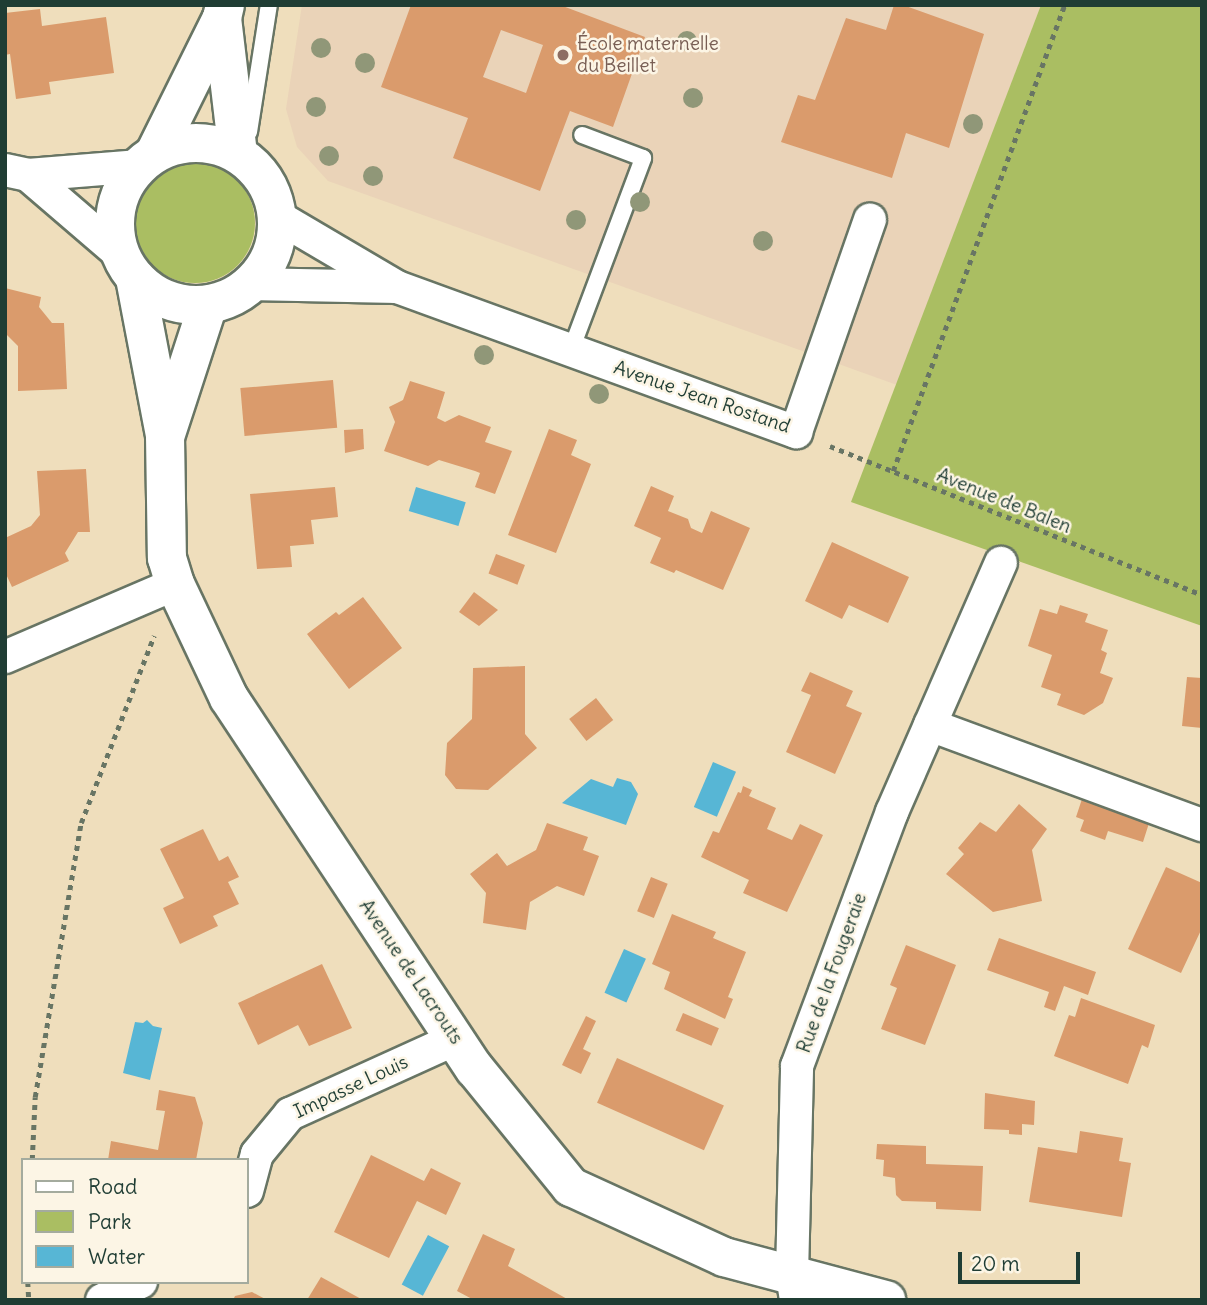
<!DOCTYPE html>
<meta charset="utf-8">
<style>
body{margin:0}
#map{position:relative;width:1207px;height:1305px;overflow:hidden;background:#efdebc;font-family:Delius,sans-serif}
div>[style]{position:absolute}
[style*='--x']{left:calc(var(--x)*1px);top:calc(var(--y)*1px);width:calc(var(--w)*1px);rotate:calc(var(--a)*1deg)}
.built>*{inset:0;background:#ead3b8}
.green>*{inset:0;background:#aabe62}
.round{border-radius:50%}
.water>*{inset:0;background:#57b6d5;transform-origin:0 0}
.building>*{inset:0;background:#da9b6c;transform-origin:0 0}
.path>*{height:4.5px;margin-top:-2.25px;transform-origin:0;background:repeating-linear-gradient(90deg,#687564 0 5px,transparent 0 10px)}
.roads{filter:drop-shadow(2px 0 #687564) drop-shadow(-2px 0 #687564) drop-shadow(0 2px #687564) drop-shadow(0 -2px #687564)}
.lane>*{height:16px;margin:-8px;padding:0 8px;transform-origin:8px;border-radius:8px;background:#fff}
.street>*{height:32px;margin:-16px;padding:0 16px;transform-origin:16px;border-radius:16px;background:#fff}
.secondary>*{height:38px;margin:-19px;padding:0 19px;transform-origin:19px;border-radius:19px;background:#fff}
.secondary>.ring{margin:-19px;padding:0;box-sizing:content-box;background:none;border:38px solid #fff;border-radius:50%}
.trees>*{width:20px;height:20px;margin:-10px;border-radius:50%;background:#909778}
.dots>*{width:19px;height:19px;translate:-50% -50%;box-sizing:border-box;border:4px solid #fcf5e5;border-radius:50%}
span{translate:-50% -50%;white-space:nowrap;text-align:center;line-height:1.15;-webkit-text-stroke:5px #fcf5e5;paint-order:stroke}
.education-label{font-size:19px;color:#785e54}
.left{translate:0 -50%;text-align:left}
.street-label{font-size:19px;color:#1f3d34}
.frame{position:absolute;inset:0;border:7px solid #1f3d34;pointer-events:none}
.legend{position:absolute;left:21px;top:1158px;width:228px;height:126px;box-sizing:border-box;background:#fcf5e5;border:2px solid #a4ab9e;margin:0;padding:9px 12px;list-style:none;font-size:21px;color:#1f3d34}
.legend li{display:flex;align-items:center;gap:14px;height:35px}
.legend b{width:35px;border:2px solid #a4ab9e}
.scale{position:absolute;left:958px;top:1252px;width:122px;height:32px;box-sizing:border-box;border:4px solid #1f3d34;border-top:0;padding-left:9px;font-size:21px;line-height:24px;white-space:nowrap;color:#1f3d34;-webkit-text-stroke:5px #fcf5e5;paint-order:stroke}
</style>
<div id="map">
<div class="built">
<i style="clip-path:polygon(302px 5px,1041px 5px,897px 385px,328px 181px,297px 147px,286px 109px)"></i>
</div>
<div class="green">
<i style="clip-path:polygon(1041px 5px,1202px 5px,1202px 626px,851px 502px)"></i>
<i class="round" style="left:135px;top:163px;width:120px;height:120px"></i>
</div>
<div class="water">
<i style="left:416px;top:487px;width:52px;height:25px;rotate:17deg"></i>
<i style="left:713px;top:762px;width:25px;height:49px;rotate:23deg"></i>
<i style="clip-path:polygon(617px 778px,631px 782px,638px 794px,626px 825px,562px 803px,591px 779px,613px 787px)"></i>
<i style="left:624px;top:949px;width:24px;height:48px;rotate:24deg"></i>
<i style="clip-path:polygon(147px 1020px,153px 1026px,162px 1028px,150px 1080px,123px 1073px,135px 1022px,143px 1023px)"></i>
<i style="left:428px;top:1235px;width:24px;height:56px;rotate:28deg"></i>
</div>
<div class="building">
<i style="clip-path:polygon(evenodd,411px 5px,560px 5px,645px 37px,613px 127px,570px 111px,540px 191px,453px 158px,468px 118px,381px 87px,411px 5px,501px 30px,543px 45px,526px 93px,483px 77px,501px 30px)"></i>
<i style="clip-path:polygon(894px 5px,903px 5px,984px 34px,949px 148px,906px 133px,892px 178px,781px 142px,798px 95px,815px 100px,846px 18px,886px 30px)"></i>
<i style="clip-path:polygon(40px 9px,42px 26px,106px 17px,114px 73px,49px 82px,51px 94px,16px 99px,10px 54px,5px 55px,5px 13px)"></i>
<i style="clip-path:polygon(5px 288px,41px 297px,39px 307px,52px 323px,64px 323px,67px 389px,18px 391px,18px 346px,5px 333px)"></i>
<i style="left:333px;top:380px;width:48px;height:93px;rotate:85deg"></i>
<i style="clip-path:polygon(410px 381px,445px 392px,437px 418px,445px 422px,459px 415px,491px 427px,485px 442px,512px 451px,495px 494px,475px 487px,480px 473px,475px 471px,439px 460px,428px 466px,384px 451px,395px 422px,389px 407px,403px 400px)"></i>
<i style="clip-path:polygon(363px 429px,364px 449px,345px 453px,344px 430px)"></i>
<i style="clip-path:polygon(549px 429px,577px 440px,571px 455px,591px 464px,556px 553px,508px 535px)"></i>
<i style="clip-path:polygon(86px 469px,90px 532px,78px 532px,65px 553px,69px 561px,12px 587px,5px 572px,5px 538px,31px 526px,40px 515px,37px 471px)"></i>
<i style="clip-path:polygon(651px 486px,674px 496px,668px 511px,688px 519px,691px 528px,702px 533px,711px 511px,750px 528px,723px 590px,676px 570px,674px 573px,650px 563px,661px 538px,634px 526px)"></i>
<i style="clip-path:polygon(335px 487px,338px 517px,311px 520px,314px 544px,290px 546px,292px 567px,257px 569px,250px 494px)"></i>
<i style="clip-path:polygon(832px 542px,909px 577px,888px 623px,849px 605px,842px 619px,805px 601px)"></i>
<i style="left:496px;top:554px;width:31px;height:21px;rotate:21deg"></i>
<i style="clip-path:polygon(474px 592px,498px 610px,479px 626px,459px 612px)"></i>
<i style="clip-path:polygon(363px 597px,402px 648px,349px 689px,307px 634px,336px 612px,339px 615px)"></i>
<i style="clip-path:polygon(1060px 605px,1088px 614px,1085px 622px,1108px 630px,1101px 650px,1107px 653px,1100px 673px,1113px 678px,1103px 703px,1084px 715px,1057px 705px,1061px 694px,1041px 687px,1052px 655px,1028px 646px,1040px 609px,1057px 614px)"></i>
<i style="clip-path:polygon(525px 666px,525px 734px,537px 748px,488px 790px,456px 789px,445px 775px,447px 743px,472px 719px,473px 668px)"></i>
<i style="clip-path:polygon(810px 672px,853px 691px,846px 706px,862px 713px,835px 774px,786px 752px,811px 695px,801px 691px)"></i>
<i style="clip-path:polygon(1187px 677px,1202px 678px,1202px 728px,1182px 726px)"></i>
<i style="left:596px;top:698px;width:28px;height:34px;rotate:52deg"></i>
<i style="clip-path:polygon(743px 786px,752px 790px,749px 796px,776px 808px,767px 829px,792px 840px,800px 824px,823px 835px,787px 912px,743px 893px,749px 880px,701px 857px,713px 831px,719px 833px,738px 792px,741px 793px)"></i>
<i style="clip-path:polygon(1083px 796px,1150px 820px,1143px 842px,1108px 831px,1105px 840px,1080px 831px,1084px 820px,1076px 817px)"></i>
<i style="clip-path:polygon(1019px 804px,1047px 829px,1032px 850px,1042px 901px,993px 912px,946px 874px,964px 854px,958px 848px,980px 822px,996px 832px)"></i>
<i style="clip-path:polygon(547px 823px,588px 837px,583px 850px,599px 856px,584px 896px,557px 886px,530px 902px,526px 930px,483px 923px,486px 893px,470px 874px,497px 853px,507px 866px,536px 850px)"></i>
<i style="clip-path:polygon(203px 829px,219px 861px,228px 856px,239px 877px,228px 882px,239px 904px,213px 916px,218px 926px,180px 944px,163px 908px,184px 898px,160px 849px)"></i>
<i style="clip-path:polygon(1166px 867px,1202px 883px,1202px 928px,1181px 973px,1128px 949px)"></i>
<i style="left:651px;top:877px;width:18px;height:37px;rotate:22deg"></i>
<i style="clip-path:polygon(672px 914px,716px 932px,713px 938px,746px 952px,728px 997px,733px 999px,725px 1019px,664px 989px,670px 972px,652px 964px)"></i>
<i style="clip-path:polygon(999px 938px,1096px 972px,1088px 995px,1064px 986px,1055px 1011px,1044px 1007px,1049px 992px,987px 970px)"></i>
<i style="clip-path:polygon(906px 945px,956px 965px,925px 1045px,881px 1029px,897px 988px,890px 985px)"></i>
<i style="clip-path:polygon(322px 964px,352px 1028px,309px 1046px,298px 1025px,258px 1045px,238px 1003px)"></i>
<i style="clip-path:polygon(1081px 998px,1155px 1025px,1148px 1048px,1142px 1045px,1128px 1084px,1054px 1056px,1069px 1015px,1075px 1017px)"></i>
<i style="left:683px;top:1013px;width:39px;height:19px;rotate:23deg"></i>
<i style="clip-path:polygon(586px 1016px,596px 1021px,583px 1049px,591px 1053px,581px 1074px,562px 1065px)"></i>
<i style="left:617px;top:1058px;width:117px;height:49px;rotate:24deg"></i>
<i style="clip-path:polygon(159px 1090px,195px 1097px,203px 1123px,196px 1160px,108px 1160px,111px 1141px,158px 1150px,165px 1111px,156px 1110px)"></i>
<i style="clip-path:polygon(985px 1093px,1035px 1101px,1034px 1125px,1022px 1124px,1022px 1135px,1009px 1134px,1009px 1130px,984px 1129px)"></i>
<i style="clip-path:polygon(1080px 1131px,1123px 1138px,1119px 1161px,1131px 1163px,1122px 1217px,1029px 1202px,1038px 1147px,1077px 1153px)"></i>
<i style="clip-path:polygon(877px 1144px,926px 1146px,926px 1164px,983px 1166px,981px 1211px,936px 1209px,936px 1202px,902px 1201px,896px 1195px,895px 1178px,883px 1176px,884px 1160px,876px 1159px)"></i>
<i style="clip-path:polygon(371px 1155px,424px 1181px,431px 1168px,461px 1183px,446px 1215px,417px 1201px,389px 1258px,334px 1232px)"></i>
<i style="clip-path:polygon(483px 1234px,515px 1249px,508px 1266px,569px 1300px,474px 1300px,457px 1291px)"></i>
<i style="clip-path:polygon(321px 1277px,363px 1300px,307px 1300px)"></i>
<i style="clip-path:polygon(252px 1292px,267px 1300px,233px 1300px,235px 1296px)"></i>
</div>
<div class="path">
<i style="--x:830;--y:446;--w:401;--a:21.8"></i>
<i style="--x:893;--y:471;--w:496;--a:-69.8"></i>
<i style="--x:32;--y:1160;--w:63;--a:-87.3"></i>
<i style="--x:35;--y:1097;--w:278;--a:-80.5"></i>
<i style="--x:81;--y:823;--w:201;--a:-68.7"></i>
<i style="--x:28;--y:1282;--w:18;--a:87"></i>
</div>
<div class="roads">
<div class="lane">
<i style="--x:249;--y:132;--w:129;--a:-81.1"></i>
<i style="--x:571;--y:350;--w:205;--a:-69.4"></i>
<i style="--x:643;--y:158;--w:65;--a:-159.3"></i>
</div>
<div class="street">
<i style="--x:5;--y:170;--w:24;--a:12"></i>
<i style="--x:28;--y:175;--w:112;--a:-4.6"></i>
<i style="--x:28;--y:175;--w:121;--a:40.7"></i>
<i style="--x:278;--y:217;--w:138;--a:30.5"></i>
<i style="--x:397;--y:287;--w:425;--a:20"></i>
<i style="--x:796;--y:432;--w:225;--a:-70.8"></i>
<i style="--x:252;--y:284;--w:142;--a:1.2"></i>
<i style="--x:5;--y:657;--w:185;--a:-23.2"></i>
<i style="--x:930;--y:725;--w:290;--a:20.2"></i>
<i style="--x:247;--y:1191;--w:38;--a:-75"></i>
<i style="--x:257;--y:1154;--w:52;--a:-50.5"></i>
<i style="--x:290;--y:1114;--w:181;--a:-24.4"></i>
<i style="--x:102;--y:1300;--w:43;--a:-24.8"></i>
<i style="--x:796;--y:1300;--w:25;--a:-99"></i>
<i style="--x:792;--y:1275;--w:209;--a:-88.6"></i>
<i style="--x:797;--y:1066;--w:271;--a:-69.5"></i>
<i style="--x:892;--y:812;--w:272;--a:-66.4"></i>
</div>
<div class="secondary">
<i style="--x:222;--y:18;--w:137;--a:83.3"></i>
<i class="ring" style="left:115px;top:143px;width:124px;height:124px"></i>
<i style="--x:155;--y:153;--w:151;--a:-63.6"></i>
<i style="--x:222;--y:18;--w:13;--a:-77"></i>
<i style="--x:135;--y:278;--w:161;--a:79.2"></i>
<i style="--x:165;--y:436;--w:122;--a:89.1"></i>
<i style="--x:167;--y:558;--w:27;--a:73"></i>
<i style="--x:175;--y:584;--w:126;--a:64.7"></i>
<i style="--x:229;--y:698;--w:445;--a:56.5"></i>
<i style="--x:475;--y:1069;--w:152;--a:50.9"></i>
<i style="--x:571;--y:1187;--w:168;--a:24.6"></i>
<i style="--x:724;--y:1257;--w:168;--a:14.9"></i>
<i style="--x:166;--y:434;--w:136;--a:-72"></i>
</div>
</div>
<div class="trees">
<i style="left:687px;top:41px"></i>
<i style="left:321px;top:48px"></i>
<i style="left:365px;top:63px"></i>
<i style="left:693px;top:98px"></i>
<i style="left:316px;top:107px"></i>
<i style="left:973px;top:124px"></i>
<i style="left:329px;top:156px"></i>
<i style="left:373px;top:176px"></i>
<i style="left:640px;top:202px"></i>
<i style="left:576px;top:220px"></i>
<i style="left:763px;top:241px"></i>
<i style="left:484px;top:355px"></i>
<i style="left:599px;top:394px"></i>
</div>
<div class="dots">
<i style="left:563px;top:55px;background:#8d6e63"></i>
</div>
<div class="education-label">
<span class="left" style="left:577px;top:55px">École maternelle<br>du Beillet</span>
</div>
<div class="street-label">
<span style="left:702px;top:397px;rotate:19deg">Avenue Jean Rostand</span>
<span style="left:1004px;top:501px;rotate:22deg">Avenue de Balen</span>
<span style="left:411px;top:972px;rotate:56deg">Avenue de Lacrouts</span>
<span style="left:832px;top:973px;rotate:-70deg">Rue de la Fougeraie</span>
<span style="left:351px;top:1087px;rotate:-25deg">Impasse Louis</span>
</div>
<div class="frame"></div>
<ul class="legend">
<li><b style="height:9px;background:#fff"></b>Road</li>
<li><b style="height:19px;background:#aabe62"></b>Park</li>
<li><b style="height:19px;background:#57b6d5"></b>Water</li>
</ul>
<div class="scale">20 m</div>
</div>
